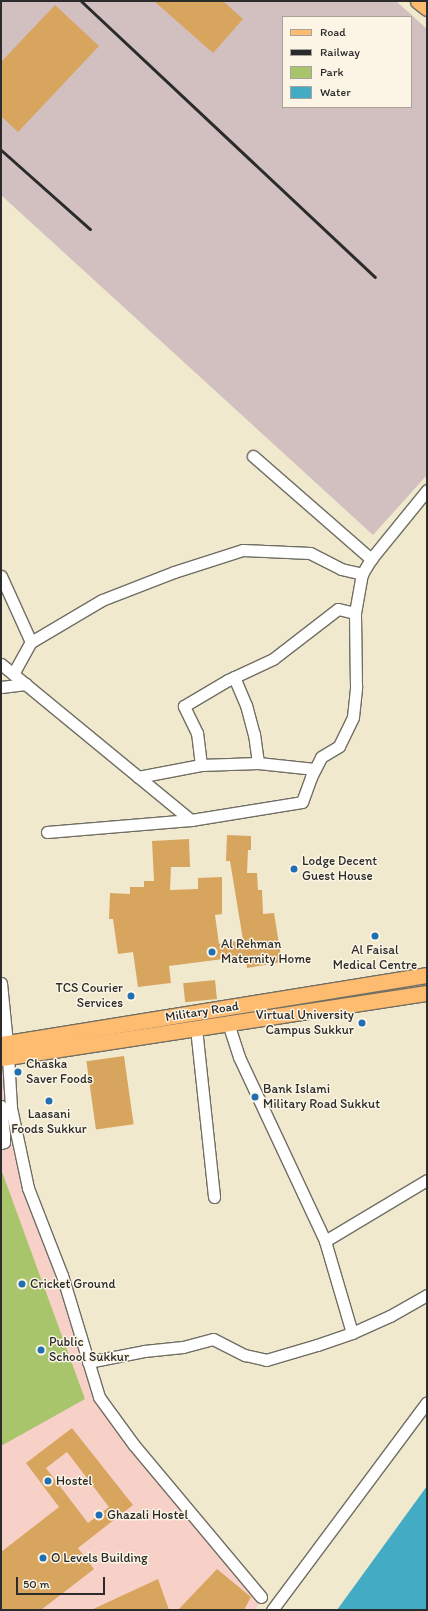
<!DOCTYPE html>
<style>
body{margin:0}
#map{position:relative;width:428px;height:1611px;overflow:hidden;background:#f1e9ce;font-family:Itim,sans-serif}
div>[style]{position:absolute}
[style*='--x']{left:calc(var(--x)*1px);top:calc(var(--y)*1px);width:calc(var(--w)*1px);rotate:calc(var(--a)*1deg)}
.built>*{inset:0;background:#f7d1c7}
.industrial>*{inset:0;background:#d2bfc0}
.green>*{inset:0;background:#a8c56c}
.water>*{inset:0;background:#43abc3}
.building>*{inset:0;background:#d8a55f;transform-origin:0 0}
.roads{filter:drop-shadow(1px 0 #706e64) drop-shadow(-1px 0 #706e64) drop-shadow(0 1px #706e64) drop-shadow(0 -1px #706e64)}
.minor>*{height:11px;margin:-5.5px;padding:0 5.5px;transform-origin:5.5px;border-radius:5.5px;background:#fff}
.major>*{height:15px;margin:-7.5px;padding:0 7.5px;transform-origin:7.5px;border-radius:7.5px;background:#febc70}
.rail>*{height:3px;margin:-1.5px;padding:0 1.5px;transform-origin:1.5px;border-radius:1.5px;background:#2b2b2b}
.dots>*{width:11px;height:11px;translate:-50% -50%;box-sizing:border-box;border:2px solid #fcf5e5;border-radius:50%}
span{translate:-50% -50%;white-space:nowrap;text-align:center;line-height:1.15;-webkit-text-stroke:3px #fcf5e5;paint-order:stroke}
.poi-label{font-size:13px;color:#2b2b2b}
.left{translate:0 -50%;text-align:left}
.right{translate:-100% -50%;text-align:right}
.street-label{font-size:13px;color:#2b2b2b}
.frame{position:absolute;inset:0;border:2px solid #2b2b2b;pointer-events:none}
.legend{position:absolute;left:282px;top:16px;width:130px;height:92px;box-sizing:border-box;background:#fcf5e5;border:1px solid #a8a49b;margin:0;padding:5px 7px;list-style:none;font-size:12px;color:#2b2b2b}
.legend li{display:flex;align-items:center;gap:8px;height:20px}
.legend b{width:20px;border:1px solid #a8a49b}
.scale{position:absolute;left:16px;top:1577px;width:89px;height:18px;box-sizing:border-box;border:2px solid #2b2b2b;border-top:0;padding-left:5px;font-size:12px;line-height:14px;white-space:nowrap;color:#2b2b2b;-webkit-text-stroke:3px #fcf5e5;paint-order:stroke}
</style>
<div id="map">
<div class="built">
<i style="clip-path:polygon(11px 1062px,18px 1130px,29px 1203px,97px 1393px,214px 1534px,266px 1592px,255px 1610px,1px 1610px,1px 1064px)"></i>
</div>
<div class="industrial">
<i style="clip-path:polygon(evenodd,1px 1px,396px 1px,427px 29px,427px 475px,373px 535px,1px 195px,1px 1px,283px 17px,411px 17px,411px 107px,283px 107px,283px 17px)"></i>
</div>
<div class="green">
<i style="clip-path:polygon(1px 1169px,85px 1399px,1px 1446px)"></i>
</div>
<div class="water">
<i style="clip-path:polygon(427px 1486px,427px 1610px,337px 1610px)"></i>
</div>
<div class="building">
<i style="clip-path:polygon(154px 1px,223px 1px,243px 19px,213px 53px)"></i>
<i style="clip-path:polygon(55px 5px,99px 46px,18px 132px,1px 116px,1px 62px)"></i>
<i style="clip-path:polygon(227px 835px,251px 836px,251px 850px,248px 850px,247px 873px,257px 873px,258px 890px,262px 890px,263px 914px,274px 913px,282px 962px,247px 968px,246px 960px,231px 963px,231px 958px,169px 966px,171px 983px,138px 987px,133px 952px,118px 954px,113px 919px,109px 919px,110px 893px,130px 894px,130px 887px,144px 887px,144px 881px,154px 881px,152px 841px,189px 839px,190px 867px,171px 867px,170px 890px,198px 889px,198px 878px,222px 877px,222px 914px,215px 915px,219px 944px,243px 940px,230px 861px,226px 861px)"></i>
<i style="left:215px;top:980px;width:19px;height:32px;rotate:84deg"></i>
<i style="left:124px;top:1056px;width:69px;height:38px;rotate:82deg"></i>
<i style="clip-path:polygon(evenodd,72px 1428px,133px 1505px,78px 1548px,94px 1569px,41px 1610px,1px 1610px,1px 1552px,59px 1507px,26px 1463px,72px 1428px,67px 1452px,109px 1507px,88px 1523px,46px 1468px,67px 1452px)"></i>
<i style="clip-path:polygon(217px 1569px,251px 1597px,244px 1610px,178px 1610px)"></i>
<i style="clip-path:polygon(158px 1579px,169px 1610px,91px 1610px)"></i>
</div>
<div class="roads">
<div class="minor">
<i style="--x:253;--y:456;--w:157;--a:41.1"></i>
<i style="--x:1;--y:576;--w:72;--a:65.6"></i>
<i style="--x:1;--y:664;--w:246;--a:39.4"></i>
<i style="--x:13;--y:674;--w:37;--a:-61"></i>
<i style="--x:31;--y:642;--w:82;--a:-30.6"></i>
<i style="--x:102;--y:600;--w:77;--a:-21.3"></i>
<i style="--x:174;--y:572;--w:72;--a:-17.7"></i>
<i style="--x:243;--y:550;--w:67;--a:2.6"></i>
<i style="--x:310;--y:553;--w:35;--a:27"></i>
<i style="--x:341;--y:569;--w:22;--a:13"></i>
<i style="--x:234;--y:677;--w:30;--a:67"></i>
<i style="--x:246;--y:705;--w:30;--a:75"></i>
<i style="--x:254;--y:734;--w:29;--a:82"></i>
<i style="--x:1;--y:687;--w:25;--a:-7"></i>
<i style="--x:201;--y:765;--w:32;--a:-97"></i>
<i style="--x:197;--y:733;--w:30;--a:-116"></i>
<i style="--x:184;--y:706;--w:51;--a:-30.6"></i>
<i style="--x:228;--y:680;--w:50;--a:-25"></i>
<i style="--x:273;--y:659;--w:82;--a:-37.6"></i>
<i style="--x:338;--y:609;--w:17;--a:13"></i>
<i style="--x:138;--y:777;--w:64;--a:-10.8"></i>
<i style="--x:201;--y:765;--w:57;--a:-2"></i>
<i style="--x:258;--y:763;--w:57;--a:6"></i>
<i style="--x:47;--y:832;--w:144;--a:-4.8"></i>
<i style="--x:191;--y:820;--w:112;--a:-9.2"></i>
<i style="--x:302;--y:802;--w:27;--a:-70"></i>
<i style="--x:311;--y:777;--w:22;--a:-63"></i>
<i style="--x:321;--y:757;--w:21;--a:-31"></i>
<i style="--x:339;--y:746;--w:32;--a:-64"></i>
<i style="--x:353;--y:717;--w:31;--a:-84"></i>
<i style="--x:356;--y:686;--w:73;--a:-90.8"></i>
<i style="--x:355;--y:613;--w:40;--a:-80"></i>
<i style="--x:362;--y:574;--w:17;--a:-59"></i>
<i style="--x:371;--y:559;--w:89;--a:-50.9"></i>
<i style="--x:1;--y:983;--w:60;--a:84.3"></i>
<i style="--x:228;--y:1023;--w:36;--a:72"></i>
<i style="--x:239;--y:1057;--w:203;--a:64.9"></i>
<i style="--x:325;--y:1241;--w:96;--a:73.6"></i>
<i style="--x:196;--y:1028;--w:170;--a:83.9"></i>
<i style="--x:8;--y:1057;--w:51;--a:86.6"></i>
<i style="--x:11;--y:1108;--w:82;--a:78"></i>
<i style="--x:28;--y:1188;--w:93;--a:68.7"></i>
<i style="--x:62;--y:1275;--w:127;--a:73.1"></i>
<i style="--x:99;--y:1397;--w:59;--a:53.9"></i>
<i style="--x:134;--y:1445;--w:198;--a:50.1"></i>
<i style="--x:1;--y:1106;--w:29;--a:84"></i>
<i style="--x:4;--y:1135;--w:7;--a:90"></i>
<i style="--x:4;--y:1142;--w:3;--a:162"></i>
<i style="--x:325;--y:1241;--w:119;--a:-30.9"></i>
<i style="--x:88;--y:1362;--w:57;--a:-11.1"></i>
<i style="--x:144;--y:1351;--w:39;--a:-6"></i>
<i style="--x:183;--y:1347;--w:31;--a:-15"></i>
<i style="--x:213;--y:1339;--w:36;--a:27"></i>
<i style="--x:245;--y:1355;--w:22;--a:13"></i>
<i style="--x:266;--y:1360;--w:53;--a:-16.4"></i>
<i style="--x:317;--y:1345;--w:37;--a:-19"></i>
<i style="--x:352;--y:1333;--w:42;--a:-24.1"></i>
<i style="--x:390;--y:1316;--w:43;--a:-29.6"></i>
<i style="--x:272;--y:1610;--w:259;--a:-53.3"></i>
</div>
<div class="major">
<i style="--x:418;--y:1;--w:11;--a:38"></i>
<i style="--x:1;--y:1044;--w:432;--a:-9.2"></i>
<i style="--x:1;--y:1058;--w:431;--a:-8.7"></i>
</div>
</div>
<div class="rail">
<i style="--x:81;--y:1;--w:403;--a:43.2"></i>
<i style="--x:1;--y:150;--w:119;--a:41.6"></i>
</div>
<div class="dots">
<i style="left:294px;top:869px;background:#1f6fb2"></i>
<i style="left:375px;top:936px;background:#1f6fb2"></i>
<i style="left:212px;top:952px;background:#1f6fb2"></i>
<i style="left:131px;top:996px;background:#1f6fb2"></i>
<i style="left:362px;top:1023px;background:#1f6fb2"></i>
<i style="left:18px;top:1072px;background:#1f6fb2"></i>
<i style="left:255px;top:1097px;background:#1f6fb2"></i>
<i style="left:49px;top:1101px;background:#1f6fb2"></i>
<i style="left:22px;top:1284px;background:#1f6fb2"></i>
<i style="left:41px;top:1350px;background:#1f6fb2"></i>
<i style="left:48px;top:1481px;background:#1f6fb2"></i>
<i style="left:99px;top:1515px;background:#1f6fb2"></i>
<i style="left:43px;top:1558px;background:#1f6fb2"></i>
</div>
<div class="poi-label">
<span class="left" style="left:302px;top:869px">Lodge Decent<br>Guest House</span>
<span class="left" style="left:221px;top:952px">Al Rehman<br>Maternity Home</span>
<span style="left:375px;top:958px">Al Faisal<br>Medical Centre</span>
<span class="right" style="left:123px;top:996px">TCS Courier<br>Services</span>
<span class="right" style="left:354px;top:1023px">Virtual University<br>Campus Sukkur</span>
<span class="left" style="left:26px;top:1072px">Chaska<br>Saver Foods</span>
<span class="left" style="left:263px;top:1097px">Bank Islami<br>Military Road Sukkut</span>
<span style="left:49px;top:1122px">Laasani<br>Foods Sukkur</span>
<span class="left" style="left:30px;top:1284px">Cricket Ground</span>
<span class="left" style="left:49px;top:1350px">Public<br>School Sukkur</span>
<span class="left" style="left:56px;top:1481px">Hostel</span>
<span class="left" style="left:107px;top:1515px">Ghazali Hostel</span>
<span class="left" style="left:51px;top:1558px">O Levels Building</span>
</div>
<div class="street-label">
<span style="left:202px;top:1012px;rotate:-9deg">Military Road</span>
</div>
<div class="frame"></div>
<ul class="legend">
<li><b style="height:5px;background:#febc70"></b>Road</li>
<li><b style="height:5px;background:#2b2b2b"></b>Railway</li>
<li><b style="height:11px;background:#a8c56c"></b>Park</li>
<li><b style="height:11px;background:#43abc3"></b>Water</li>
</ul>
<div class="scale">50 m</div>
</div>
